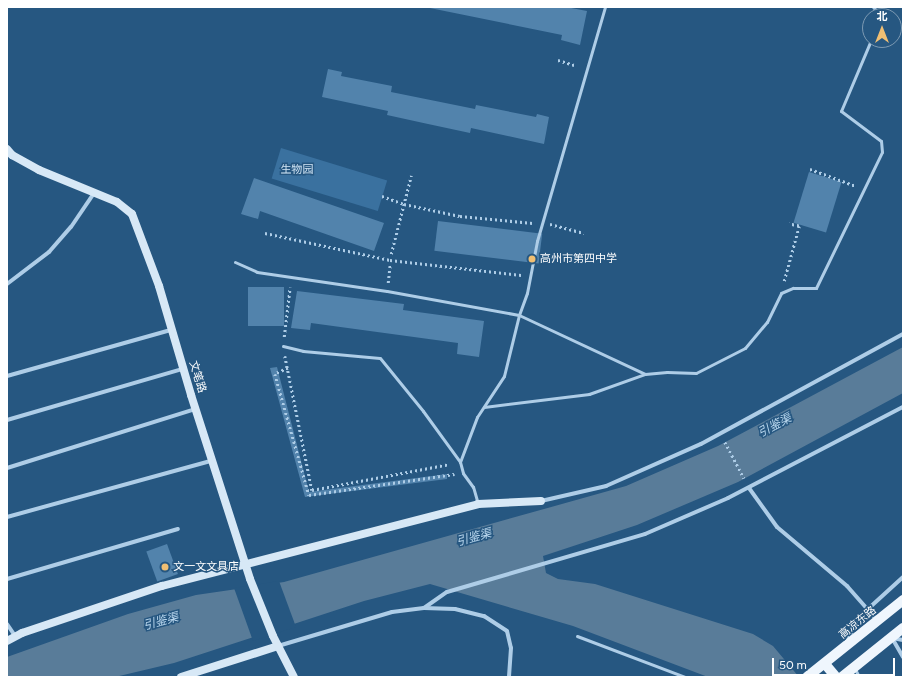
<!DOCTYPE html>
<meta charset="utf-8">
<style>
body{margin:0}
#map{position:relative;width:910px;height:684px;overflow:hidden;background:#265781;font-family:Figtree,"Noto Sans SC",sans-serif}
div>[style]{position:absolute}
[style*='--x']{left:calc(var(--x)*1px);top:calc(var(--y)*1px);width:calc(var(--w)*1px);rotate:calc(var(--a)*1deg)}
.green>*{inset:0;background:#3a719f;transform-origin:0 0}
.water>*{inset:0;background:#597c99}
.pier>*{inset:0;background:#265781}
.building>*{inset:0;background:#5283ac;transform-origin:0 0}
.path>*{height:2.5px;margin-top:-1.25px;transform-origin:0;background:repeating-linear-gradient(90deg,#aecde7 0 2px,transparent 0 5px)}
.lane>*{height:3px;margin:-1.5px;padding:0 1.5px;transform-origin:1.5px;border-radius:1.5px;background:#aecde7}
.street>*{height:4px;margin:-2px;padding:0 2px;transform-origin:2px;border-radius:2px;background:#aecde7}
.secondary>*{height:8px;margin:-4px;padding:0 4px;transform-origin:4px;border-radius:4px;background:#d7e8f6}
.primary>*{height:10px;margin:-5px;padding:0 5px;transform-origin:5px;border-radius:5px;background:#eff6fd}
.dots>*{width:11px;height:11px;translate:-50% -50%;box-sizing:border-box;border:2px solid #265781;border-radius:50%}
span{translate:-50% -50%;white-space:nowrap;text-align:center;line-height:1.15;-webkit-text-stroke:3px #265781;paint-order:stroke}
.park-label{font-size:11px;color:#d1e5f5}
.poi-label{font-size:11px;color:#fff}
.left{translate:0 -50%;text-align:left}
.street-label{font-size:11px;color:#fff}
.water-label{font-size:12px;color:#b9d7ee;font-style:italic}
.frame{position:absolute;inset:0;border:8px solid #fff;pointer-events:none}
.north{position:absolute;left:862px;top:8px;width:40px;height:40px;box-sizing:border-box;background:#265781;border:1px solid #7d9ab3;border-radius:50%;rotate:0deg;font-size:11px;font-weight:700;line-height:16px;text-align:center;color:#fff}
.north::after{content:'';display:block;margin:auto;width:14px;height:18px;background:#f0bf73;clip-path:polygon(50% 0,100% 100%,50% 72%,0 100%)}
.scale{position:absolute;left:772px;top:658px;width:123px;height:18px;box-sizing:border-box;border:2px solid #fff;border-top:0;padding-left:5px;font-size:12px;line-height:14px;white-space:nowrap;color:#fff;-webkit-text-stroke:3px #265781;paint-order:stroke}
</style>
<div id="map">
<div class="green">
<i style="left:281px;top:148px;width:111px;height:32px;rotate:17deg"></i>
</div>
<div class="water">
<i style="clip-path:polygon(903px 347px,903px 393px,738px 482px,637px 525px,543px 556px,546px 573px,558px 579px,595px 584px,753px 634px,773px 646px,799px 677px,708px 677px,573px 626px,430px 584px,364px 601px,174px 663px,115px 677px,7px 677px,7px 657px,128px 614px,196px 595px,284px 582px,626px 486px,718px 446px)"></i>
</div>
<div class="pier">
<i style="clip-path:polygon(279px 581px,296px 627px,253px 641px,234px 588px)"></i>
</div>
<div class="building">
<i style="clip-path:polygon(425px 7px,566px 7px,587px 11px,580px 45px,561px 40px,562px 35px)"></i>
<i style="clip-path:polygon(328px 69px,342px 72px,341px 76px,392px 86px,391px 92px,475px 109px,476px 105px,536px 117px,537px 114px,549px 117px,544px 144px,471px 128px,470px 133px,428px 124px,387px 115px,388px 111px,322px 97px)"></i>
<i style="left:809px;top:172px;width:34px;height:53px;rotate:17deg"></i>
<i style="clip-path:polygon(254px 178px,384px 223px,374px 251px,260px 211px,258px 219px,241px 214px)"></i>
<i style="left:438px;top:221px;width:105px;height:30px;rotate:7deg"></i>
<i style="left:248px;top:287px;width:36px;height:39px"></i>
<i style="clip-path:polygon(297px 291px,404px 304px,403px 310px,484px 321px,479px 357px,457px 354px,458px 343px,311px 323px,310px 330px,291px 328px)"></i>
<i style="clip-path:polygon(277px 367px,309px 492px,447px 474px,447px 479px,305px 497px,270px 368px)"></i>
<i style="left:167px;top:544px;width:32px;height:22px;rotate:70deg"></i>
</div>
<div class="path">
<i style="--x:558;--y:60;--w:17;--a:17"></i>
<i style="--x:810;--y:169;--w:49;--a:20.3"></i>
<i style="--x:382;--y:196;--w:23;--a:20"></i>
<i style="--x:404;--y:204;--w:57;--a:12.1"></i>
<i style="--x:460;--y:216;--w:73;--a:5.5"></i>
<i style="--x:550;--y:224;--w:35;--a:15"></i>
<i style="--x:265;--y:233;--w:128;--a:12.2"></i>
<i style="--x:390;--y:260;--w:132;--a:6.5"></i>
<i style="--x:391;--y:254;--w:81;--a:-75.6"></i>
<i style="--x:784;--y:281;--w:57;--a:-74.7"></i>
<i style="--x:799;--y:226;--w:10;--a:-169"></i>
<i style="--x:388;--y:283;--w:19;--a:-84"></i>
<i style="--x:284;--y:337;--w:50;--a:-83.2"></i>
<i style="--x:285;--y:356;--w:137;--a:78.6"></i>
<i style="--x:312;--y:490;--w:139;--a:-10.7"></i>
<i style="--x:288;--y:368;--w:14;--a:155"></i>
<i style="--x:275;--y:374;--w:126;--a:74.3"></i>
<i style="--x:309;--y:495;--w:147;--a:-8.2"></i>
<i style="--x:725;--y:442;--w:41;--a:62.2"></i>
</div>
<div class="lane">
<i style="--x:873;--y:7;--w:13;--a:45"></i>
<i style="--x:235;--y:262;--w:24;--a:24"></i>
<i style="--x:257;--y:272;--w:131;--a:8.3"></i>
<i style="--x:387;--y:291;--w:134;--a:10.3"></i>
<i style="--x:519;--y:315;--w:139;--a:25.1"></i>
<i style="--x:283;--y:346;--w:21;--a:14"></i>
<i style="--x:303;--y:351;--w:77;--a:5.2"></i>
<i style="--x:380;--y:358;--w:68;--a:50.9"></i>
<i style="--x:423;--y:411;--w:63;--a:54"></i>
<i style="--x:484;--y:407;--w:106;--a:-7.1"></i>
<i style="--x:589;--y:394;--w:59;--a:-19.7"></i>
<i style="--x:645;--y:374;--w:22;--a:-5"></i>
<i style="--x:667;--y:372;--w:29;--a:2"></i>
<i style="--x:696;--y:373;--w:55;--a:-27"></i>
<i style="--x:745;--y:348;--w:34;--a:-50"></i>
<i style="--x:767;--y:322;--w:32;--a:-64"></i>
<i style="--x:781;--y:293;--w:13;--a:-23"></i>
<i style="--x:793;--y:288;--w:23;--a:0"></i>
<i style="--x:816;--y:288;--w:151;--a:-64.1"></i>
<i style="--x:882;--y:152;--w:11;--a:-95"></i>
<i style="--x:881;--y:141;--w:50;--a:-143.1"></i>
<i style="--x:841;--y:111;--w:77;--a:-67.1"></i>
<i style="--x:478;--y:504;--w:18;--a:-106"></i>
<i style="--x:473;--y:487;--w:17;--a:-126"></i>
<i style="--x:463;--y:473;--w:11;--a:-105"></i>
<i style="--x:460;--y:462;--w:48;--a:-69.3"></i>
<i style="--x:477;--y:417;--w:49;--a:-56.6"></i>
<i style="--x:504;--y:376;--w:63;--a:-76.2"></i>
<i style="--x:519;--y:315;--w:23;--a:-70"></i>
<i style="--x:527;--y:293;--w:53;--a:-79.1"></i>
<i style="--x:537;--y:241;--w:244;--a:-73.8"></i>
<i style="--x:577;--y:636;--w:116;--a:20.8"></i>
<i style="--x:855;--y:669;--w:9;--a:63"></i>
</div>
<div class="street">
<i style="--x:7;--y:284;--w:53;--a:-37.3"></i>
<i style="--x:49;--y:252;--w:33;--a:-49"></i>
<i style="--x:71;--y:227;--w:41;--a:-55.9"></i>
<i style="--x:7;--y:376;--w:170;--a:-15.7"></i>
<i style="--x:7;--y:420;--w:183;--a:-16.2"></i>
<i style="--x:7;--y:468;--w:197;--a:-17.4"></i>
<i style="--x:749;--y:488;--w:48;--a:54.3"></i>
<i style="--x:777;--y:527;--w:92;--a:40.1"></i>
<i style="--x:847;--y:586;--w:45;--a:48.6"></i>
<i style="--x:541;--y:501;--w:67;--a:-13"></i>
<i style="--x:606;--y:486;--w:104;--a:-23.9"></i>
<i style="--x:701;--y:444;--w:230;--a:-28.6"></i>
<i style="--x:7;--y:517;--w:212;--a:-15.4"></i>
<i style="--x:7;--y:579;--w:178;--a:-16.3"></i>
<i style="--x:424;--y:608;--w:28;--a:-35"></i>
<i style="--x:447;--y:592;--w:206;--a:-16.3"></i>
<i style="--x:645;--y:534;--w:90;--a:-23.4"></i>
<i style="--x:728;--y:498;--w:197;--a:-27.5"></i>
<i style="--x:7;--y:624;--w:14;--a:56"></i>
<i style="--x:892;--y:638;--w:22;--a:60"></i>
<i style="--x:892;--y:638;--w:11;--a:10"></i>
<i style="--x:847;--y:642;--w:25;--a:-67"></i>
<i style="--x:857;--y:619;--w:62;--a:-42.4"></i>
<i style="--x:278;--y:646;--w:119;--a:-16.6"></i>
<i style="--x:392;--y:612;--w:32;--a:-7"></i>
<i style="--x:424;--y:608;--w:31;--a:2"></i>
<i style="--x:455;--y:609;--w:30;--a:14"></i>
<i style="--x:484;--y:616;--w:27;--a:33"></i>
<i style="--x:507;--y:631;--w:17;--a:77"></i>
<i style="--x:511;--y:648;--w:29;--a:94"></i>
</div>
<div class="secondary">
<i style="--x:7;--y:149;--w:8;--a:50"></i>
<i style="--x:12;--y:155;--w:31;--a:29"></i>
<i style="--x:39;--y:170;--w:84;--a:22.3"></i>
<i style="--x:117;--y:202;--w:19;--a:39"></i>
<i style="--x:132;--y:214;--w:77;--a:69.4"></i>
<i style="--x:159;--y:286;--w:114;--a:73.6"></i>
<i style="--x:191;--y:395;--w:193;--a:72.2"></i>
<i style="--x:250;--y:579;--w:61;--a:68"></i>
<i style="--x:273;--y:636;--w:46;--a:62.9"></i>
<i style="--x:7;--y:641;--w:17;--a:-28"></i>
<i style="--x:22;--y:633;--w:148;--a:-18.6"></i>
<i style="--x:162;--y:586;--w:326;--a:-14.5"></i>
<i style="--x:478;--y:504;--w:63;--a:-2.7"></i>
<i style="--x:181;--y:677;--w:102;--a:-17.7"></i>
</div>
<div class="primary">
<i style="--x:825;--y:664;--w:17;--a:50"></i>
<i style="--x:807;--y:677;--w:123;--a:-38.7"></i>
<i style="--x:842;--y:677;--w:78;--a:-38.8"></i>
</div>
<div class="dots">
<i style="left:532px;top:259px;background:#f0bf73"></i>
<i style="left:165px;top:567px;background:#f0bf73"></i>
</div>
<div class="park-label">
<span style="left:297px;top:170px">生物园</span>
</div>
<div class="poi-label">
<span class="left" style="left:540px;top:259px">高州市第四中学</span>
<span class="left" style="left:173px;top:567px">文一文文具店</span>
</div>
<div class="street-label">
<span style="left:197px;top:377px;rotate:73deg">文笔路</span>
<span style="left:858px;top:623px;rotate:-39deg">高凉东路</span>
</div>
<div class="water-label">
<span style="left:775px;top:426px;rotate:-28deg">引鉴渠</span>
<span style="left:474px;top:538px;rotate:-15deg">引鉴渠</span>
<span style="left:161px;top:622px;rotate:-15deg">引鉴渠</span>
</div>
<div class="frame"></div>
<div class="north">北</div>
<div class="scale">50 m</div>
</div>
